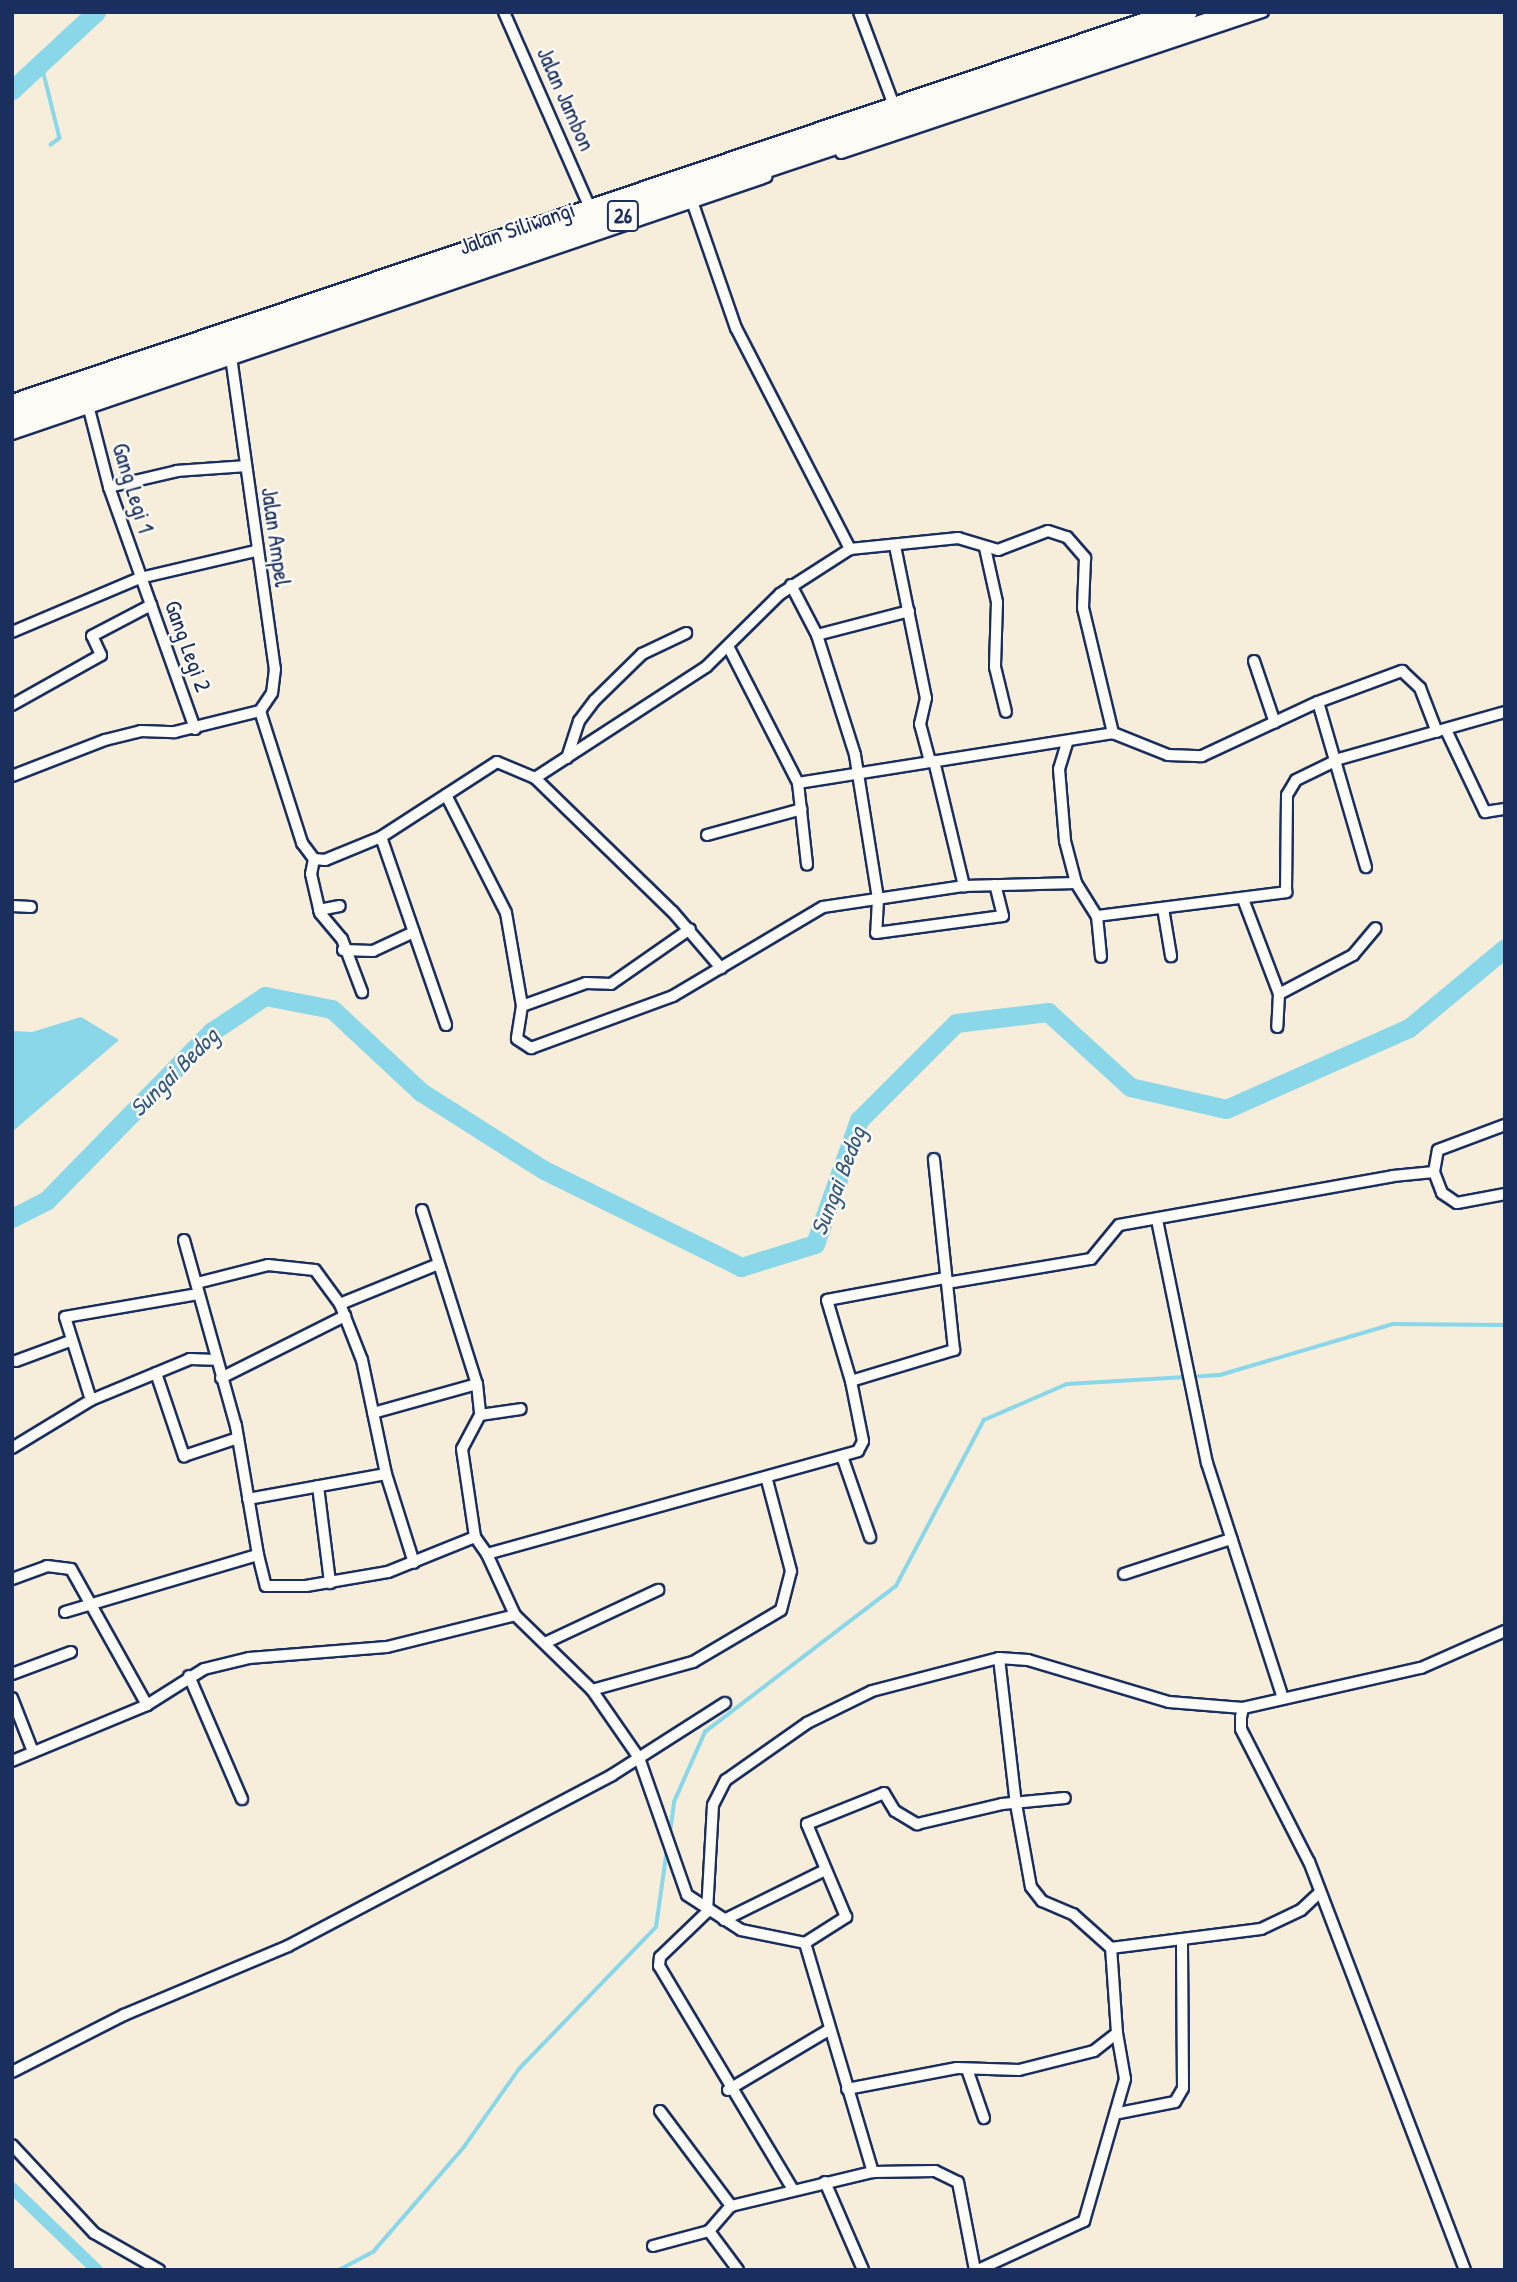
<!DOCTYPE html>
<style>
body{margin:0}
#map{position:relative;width:1517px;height:2282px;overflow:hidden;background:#f6eddb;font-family:"Patrick Hand",sans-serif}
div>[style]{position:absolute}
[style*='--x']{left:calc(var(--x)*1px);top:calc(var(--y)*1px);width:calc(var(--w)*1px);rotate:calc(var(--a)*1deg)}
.water>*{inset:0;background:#89d7e8}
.stream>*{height:3.5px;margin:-1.75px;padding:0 1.75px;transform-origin:1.75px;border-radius:1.75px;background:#89d7e8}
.canal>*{height:12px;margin:-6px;padding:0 6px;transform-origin:6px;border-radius:6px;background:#89d7e8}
.river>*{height:19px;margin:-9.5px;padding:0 9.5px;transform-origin:9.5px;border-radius:9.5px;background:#89d7e8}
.roads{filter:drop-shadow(2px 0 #1b2f5e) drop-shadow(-2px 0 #1b2f5e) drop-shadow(0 2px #1b2f5e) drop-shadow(0 -2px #1b2f5e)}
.minor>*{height:10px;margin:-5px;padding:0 5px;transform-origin:5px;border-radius:5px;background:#fdfcf7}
.highway>*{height:16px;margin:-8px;padding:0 8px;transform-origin:8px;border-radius:8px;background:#fdfcf7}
span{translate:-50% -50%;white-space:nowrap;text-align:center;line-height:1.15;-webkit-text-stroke:5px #fdfcf7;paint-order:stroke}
.shield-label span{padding:2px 5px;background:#fdfcf7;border:2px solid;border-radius:5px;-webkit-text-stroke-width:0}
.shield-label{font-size:21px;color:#1b2f5e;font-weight:700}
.street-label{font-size:23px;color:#1b2f5e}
.water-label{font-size:24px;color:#365980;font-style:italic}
.frame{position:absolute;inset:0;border:14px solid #1b2f5e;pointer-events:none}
</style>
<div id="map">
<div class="water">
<i style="clip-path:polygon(81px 1017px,119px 1040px,12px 1132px,12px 1031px,32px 1032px)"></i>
</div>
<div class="stream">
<i style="--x:43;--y:70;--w:70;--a:76"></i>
<i style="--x:60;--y:138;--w:11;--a:142"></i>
<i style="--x:670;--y:1832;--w:30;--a:-82"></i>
<i style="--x:674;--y:1802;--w:77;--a:-66.1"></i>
<i style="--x:705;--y:1732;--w:240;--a:-37.4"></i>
<i style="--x:896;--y:1586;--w:188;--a:-62.1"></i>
<i style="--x:984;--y:1420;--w:90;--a:-23.4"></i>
<i style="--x:1067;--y:1384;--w:153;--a:-3.4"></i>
<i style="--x:1220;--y:1375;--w:180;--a:-16.4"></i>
<i style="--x:1393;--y:1324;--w:112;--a:0.5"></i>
<i style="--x:339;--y:2270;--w:40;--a:-28"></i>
<i style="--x:374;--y:2251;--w:138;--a:-49.1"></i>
<i style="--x:464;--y:2147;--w:95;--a:-54.8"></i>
<i style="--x:519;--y:2069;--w:197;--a:-46"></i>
<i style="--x:656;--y:1927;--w:78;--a:-81.9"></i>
</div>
<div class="canal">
<i style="--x:12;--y:2188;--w:118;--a:44"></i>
</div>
<div class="river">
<i style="--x:12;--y:90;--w:115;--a:-42.9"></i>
<i style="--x:12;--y:1218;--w:38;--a:-27"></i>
<i style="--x:46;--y:1201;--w:236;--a:-45.7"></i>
<i style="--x:211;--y:1032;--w:65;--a:-33.7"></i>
<i style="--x:265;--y:996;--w:68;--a:11"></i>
<i style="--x:332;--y:1009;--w:122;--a:43"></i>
<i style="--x:421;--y:1092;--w:146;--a:32.4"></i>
<i style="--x:544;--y:1170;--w:220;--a:26.2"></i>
<i style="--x:741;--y:1267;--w:77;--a:-17.3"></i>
<i style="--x:815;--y:1244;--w:132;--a:-70.5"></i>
<i style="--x:859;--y:1120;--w:137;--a:-45"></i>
<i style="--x:956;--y:1023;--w:93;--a:-6.8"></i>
<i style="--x:1048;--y:1012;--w:111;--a:42.4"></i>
<i style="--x:1130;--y:1087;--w:98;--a:12.9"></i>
<i style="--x:1226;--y:1109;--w:200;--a:-23.9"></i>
<i style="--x:1409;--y:1028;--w:125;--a:-39.8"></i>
</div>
<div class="roads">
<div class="minor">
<i style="--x:504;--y:12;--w:209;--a:66.3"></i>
<i style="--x:859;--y:12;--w:97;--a:69.5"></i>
<i style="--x:841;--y:153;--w:445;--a:-18.5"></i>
<i style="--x:693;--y:204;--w:131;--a:70.9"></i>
<i style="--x:736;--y:328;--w:249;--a:62.7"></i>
<i style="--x:232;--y:364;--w:308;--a:82"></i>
<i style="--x:275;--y:669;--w:24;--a:97"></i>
<i style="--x:272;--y:693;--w:22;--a:124"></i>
<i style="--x:12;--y:400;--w:1215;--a:-18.63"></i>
<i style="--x:89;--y:409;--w:81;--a:75.6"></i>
<i style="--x:109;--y:487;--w:257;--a:70.4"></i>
<i style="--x:12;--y:434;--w:797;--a:-18.82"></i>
<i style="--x:109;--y:487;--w:70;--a:-13.2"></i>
<i style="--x:177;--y:471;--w:69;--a:-4.1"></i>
<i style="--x:895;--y:546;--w:155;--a:78.5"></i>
<i style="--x:926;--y:698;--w:27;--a:103"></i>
<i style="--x:920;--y:724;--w:38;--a:75"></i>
<i style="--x:985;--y:548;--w:55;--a:77.5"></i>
<i style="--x:997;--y:602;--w:65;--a:91.8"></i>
<i style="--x:995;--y:667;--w:46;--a:76.3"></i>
<i style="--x:791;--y:585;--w:56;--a:62.5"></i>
<i style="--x:817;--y:635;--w:126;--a:72.4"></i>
<i style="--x:855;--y:755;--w:146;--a:80.9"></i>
<i style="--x:878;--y:899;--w:34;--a:93"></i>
<i style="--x:876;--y:933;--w:128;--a:-7.6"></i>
<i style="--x:1003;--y:916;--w:32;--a:-104"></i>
<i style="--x:12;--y:632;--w:139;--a:-22.9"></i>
<i style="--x:140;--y:578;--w:118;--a:-13.2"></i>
<i style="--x:817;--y:635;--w:95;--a:-14.6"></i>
<i style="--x:729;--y:648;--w:152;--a:62.9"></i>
<i style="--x:798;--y:783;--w:319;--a:-9"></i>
<i style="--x:1113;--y:733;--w:59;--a:21.8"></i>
<i style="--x:1168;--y:755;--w:34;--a:2"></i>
<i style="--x:1202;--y:756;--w:128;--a:-25"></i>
<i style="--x:1318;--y:702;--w:172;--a:73.8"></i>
<i style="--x:1254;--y:661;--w:65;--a:71.3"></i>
<i style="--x:1318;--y:702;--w:90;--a:-20.3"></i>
<i style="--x:1402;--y:671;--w:25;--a:43"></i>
<i style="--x:1420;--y:688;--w:47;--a:68.9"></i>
<i style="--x:12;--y:705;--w:102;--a:-29.3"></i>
<i style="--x:101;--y:655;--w:21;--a:-115"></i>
<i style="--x:92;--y:636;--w:67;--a:-27.7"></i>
<i style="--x:260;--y:711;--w:139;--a:72.3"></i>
<i style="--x:302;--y:843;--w:20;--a:53"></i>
<i style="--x:314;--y:859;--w:11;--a:5"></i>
<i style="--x:325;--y:860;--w:61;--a:-22.3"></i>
<i style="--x:381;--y:837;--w:138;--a:-32.9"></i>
<i style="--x:497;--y:762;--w:41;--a:22.8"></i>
<i style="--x:535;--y:778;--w:204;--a:-33"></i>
<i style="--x:706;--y:667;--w:104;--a:-44.6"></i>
<i style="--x:780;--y:594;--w:83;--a:-32.7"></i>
<i style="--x:850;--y:549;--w:109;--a:-5.8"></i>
<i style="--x:958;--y:538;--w:42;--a:16.7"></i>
<i style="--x:998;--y:550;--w:53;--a:-20.8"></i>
<i style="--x:1048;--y:531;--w:20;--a:18"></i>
<i style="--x:1067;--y:537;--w:28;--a:49"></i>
<i style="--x:1085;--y:558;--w:50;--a:92.3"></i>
<i style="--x:1083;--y:608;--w:129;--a:76.5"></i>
<i style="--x:1446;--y:730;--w:91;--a:64.6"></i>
<i style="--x:1485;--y:812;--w:20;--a:-9"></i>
<i style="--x:1067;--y:743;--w:27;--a:107"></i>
<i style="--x:1059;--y:769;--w:72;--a:85.2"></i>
<i style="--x:1065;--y:841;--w:43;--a:75.3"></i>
<i style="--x:1076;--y:883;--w:39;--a:58"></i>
<i style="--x:1097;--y:916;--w:191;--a:-7.2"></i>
<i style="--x:1286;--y:892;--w:97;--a:-89.4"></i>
<i style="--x:1287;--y:795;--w:17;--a:-59"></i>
<i style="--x:1296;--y:780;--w:48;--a:-26"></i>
<i style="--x:1339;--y:759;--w:173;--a:-15.8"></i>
<i style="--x:567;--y:758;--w:39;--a:-72"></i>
<i style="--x:579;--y:721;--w:26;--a:-53"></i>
<i style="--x:595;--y:700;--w:66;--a:-44.4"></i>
<i style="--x:642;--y:654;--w:49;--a:-25.5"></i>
<i style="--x:934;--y:761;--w:129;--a:76.5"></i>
<i style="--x:12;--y:776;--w:100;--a:-21.2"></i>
<i style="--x:105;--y:740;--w:37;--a:-14"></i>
<i style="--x:141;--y:731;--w:34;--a:2"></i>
<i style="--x:175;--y:732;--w:88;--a:-13.9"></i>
<i style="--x:535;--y:778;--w:192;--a:44.2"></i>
<i style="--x:673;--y:912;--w:74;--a:49.4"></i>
<i style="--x:798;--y:783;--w:82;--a:83.7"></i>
<i style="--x:446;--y:795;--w:132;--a:63"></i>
<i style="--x:506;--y:913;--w:94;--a:80.2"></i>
<i style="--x:522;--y:1006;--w:33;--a:99"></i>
<i style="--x:517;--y:1039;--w:17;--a:33"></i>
<i style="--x:531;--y:1048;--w:151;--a:-20.1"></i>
<i style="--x:673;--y:996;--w:174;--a:-30.7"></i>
<i style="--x:823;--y:907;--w:143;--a:-8.5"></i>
<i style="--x:964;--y:886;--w:112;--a:-1.5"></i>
<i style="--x:707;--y:835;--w:98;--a:-15.3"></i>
<i style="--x:381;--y:837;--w:199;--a:70.9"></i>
<i style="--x:314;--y:859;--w:15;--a:101"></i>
<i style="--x:311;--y:874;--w:40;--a:77"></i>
<i style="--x:320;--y:913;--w:34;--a:50"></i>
<i style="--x:342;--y:939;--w:57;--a:69.3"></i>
<i style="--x:1243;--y:899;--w:102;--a:69.2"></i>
<i style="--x:1279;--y:994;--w:33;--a:93"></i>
<i style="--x:12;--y:906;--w:19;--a:3"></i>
<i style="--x:1163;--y:908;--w:49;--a:80.5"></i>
<i style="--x:319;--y:910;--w:21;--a:-11"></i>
<i style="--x:1097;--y:916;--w:41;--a:84.4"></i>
<i style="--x:343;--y:950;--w:30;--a:2"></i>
<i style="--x:373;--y:951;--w:45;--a:-24.9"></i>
<i style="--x:1279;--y:994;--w:84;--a:-27.8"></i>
<i style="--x:1353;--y:955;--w:35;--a:-50"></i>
<i style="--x:522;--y:1006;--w:68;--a:-19.8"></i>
<i style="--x:586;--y:983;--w:25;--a:2"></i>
<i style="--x:611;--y:984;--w:96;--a:-34.8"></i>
<i style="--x:1434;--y:1172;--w:22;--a:-80"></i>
<i style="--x:1438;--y:1150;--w:72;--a:-20.5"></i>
<i style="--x:422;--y:1210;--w:182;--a:72.5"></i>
<i style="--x:477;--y:1384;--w:31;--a:84"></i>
<i style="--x:480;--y:1415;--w:38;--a:118"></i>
<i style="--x:462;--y:1449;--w:89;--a:81.6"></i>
<i style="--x:475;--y:1537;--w:21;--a:55"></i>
<i style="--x:1157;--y:1220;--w:248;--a:78.4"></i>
<i style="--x:1207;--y:1463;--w:247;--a:72.1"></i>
<i style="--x:184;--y:1240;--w:193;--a:74.4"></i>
<i style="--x:236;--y:1426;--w:131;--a:80.3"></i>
<i style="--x:197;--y:1283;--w:73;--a:-14.2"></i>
<i style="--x:268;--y:1265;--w:47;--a:6.1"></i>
<i style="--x:315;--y:1270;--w:42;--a:53.7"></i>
<i style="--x:340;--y:1304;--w:60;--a:68.6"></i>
<i style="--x:362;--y:1360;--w:116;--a:78.1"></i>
<i style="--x:947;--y:1283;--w:146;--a:-9.5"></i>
<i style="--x:1091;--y:1259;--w:44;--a:-50.5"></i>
<i style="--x:1119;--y:1225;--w:278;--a:-10.1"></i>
<i style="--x:1393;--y:1176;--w:41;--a:-5.6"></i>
<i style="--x:1434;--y:1172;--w:22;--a:69"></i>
<i style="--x:1442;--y:1193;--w:18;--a:34"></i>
<i style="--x:1457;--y:1203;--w:49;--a:-10.6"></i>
<i style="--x:340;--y:1304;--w:104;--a:-22.1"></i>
<i style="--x:16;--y:1361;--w:58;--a:-20.3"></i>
<i style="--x:156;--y:1373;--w:88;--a:71.4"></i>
<i style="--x:184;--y:1456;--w:57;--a:-18.4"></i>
<i style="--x:221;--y:1378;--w:139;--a:-26.6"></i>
<i style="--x:851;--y:1381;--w:84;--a:-106.5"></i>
<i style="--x:827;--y:1300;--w:121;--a:-10.5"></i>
<i style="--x:91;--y:1400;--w:87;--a:-107.4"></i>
<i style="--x:65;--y:1317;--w:135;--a:-9.8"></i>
<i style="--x:373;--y:1413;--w:108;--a:-15.6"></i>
<i style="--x:480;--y:1415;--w:41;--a:-8.3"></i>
<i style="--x:12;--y:1448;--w:92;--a:-31.3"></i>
<i style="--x:91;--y:1400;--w:107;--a:-22.5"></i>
<i style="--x:190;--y:1359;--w:25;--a:2"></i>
<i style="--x:842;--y:1456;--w:86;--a:70.9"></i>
<i style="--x:318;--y:1486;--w:98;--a:82.9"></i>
<i style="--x:248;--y:1499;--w:140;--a:-10.3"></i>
<i style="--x:386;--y:1474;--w:93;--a:72.5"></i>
<i style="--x:1124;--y:1574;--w:113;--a:-18.1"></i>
<i style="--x:12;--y:1579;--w:37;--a:-20"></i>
<i style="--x:47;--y:1566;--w:24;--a:7"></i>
<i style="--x:71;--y:1569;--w:156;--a:60.8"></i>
<i style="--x:65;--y:1612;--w:201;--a:-16.5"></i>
<i style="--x:258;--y:1555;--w:32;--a:76"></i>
<i style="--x:266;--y:1586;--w:40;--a:0"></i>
<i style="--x:306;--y:1586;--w:83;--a:-9.7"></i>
<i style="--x:388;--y:1572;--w:94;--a:-21.9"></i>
<i style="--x:515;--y:1615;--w:67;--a:-114.7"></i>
<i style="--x:487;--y:1554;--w:385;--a:-15.5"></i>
<i style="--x:858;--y:1451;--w:11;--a:-63"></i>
<i style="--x:863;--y:1441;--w:61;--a:-101.3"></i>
<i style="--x:851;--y:1381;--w:108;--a:-16.8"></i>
<i style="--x:954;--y:1350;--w:192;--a:-96"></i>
<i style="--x:547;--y:1642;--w:123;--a:-25.1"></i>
<i style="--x:999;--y:1658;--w:147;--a:83.4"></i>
<i style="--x:1016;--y:1804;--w:84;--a:79.8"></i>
<i style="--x:1031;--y:1887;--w:18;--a:52"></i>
<i style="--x:1042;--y:1901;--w:34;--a:23"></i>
<i style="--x:1073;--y:1914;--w:51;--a:41.8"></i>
<i style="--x:1111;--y:1948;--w:151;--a:-7.2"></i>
<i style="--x:1261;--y:1929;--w:44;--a:-25.4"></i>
<i style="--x:1301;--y:1910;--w:25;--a:-43"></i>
<i style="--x:12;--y:1674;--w:63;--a:-20.4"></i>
<i style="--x:189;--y:1676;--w:134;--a:66.7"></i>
<i style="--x:592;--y:1690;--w:105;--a:-15.5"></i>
<i style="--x:693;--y:1662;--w:102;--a:-30.6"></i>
<i style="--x:781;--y:1610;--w:40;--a:-75.6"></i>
<i style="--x:791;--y:1571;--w:94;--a:-104.8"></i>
<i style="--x:12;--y:1698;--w:58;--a:68.7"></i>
<i style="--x:12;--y:1761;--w:146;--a:-22.5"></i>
<i style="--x:147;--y:1705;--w:67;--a:-32.3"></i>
<i style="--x:204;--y:1669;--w:46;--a:-13.7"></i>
<i style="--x:249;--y:1658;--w:138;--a:-4.6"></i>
<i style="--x:387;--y:1647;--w:132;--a:-14"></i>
<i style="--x:515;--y:1615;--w:107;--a:44.2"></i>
<i style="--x:592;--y:1690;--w:83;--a:55.3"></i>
<i style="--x:639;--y:1758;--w:145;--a:70.7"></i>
<i style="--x:687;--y:1895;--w:64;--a:32.9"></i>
<i style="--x:741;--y:1930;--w:65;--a:11.5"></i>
<i style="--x:805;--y:1943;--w:49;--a:-32.4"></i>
<i style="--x:846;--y:1917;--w:101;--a:-112.8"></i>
<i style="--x:807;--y:1824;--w:83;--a:-21.9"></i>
<i style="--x:884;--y:1793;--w:21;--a:59"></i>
<i style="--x:895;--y:1811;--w:26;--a:31"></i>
<i style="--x:917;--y:1824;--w:87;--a:-13.2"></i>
<i style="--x:1002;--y:1804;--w:63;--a:-5.4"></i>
<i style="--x:724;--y:1920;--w:113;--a:-26.3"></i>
<i style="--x:805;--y:1943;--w:239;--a:73.5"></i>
<i style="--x:967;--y:2069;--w:52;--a:70.9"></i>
<i style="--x:12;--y:2072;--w:126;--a:-27"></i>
<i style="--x:124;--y:2015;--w:178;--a:-22.8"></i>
<i style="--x:288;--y:1946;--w:366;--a:-27.8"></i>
<i style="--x:612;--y:1775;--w:134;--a:-32.5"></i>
<i style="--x:847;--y:2089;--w:112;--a:-10.8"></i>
<i style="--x:957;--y:2068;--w:62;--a:1.8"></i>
<i style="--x:1019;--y:2070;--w:77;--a:-14.2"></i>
<i style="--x:1094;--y:2051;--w:29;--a:-38"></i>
<i style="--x:1117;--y:2033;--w:85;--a:-94"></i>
<i style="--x:728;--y:2090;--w:115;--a:-30.8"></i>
<i style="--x:660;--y:2111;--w:119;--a:53.2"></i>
<i style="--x:1119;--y:2113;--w:57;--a:-11.1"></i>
<i style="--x:1175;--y:2102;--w:16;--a:-60"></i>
<i style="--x:1183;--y:2088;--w:146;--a:-90.4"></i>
<i style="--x:12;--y:2145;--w:120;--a:47"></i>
<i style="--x:94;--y:2233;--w:75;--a:29.6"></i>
<i style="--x:825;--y:2182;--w:96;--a:66.6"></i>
<i style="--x:792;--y:2188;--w:259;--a:-120.9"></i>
<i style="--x:659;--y:1966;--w:9;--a:-84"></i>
<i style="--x:660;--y:1957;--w:65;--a:-43.8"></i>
<i style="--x:707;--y:1912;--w:107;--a:-86.8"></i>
<i style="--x:713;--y:1805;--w:28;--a:-63"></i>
<i style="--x:726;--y:1780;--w:99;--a:-35.1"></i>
<i style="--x:807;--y:1723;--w:72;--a:-26.2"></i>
<i style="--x:872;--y:1691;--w:131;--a:-14.6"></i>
<i style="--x:999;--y:1658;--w:29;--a:4"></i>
<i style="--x:1028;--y:1660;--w:147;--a:16.6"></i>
<i style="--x:1169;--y:1702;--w:74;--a:4.6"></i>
<i style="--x:653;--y:2246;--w:58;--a:-15"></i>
<i style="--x:738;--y:2270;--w:49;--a:-126.6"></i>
<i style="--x:709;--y:2231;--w:33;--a:-49"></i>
<i style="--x:731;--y:2206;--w:146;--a:-13.5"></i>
<i style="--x:873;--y:2172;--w:62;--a:-0.9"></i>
<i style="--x:935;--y:2171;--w:25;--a:26"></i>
<i style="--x:958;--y:2182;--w:90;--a:79.1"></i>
<i style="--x:978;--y:2270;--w:117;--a:-24.8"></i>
<i style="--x:1084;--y:2221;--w:148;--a:-73.9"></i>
<i style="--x:1125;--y:2079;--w:47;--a:-99.9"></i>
<i style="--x:1465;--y:2270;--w:437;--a:-110.9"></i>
<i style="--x:1309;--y:1862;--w:149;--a:-117.1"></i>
<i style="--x:1241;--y:1729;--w:12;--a:-90"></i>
<i style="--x:1241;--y:1717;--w:9;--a:-77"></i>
<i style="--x:1243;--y:1708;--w:182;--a:-12.7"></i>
<i style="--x:1421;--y:1668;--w:92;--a:-23.8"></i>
</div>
<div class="highway">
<i style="--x:12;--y:410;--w:1242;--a:-18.68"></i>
<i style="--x:12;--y:422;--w:1291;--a:-18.52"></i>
</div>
</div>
<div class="shield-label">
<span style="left:623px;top:216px">26</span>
</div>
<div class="street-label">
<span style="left:566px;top:99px;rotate:66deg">Jalan Jambon</span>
<span style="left:517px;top:228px;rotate:-19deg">Jalan Siliwangi</span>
<span style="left:133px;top:488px;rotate:73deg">Gang Legi 1</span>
<span style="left:276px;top:537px;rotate:82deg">Jalan Ampel</span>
<span style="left:188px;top:646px;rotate:70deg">Gang Legi 2</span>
</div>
<div class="water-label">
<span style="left:174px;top:1072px;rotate:-45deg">Sungai Bedog</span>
<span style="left:838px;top:1181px;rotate:-69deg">Sungai Bedog</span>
</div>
<div class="frame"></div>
</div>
